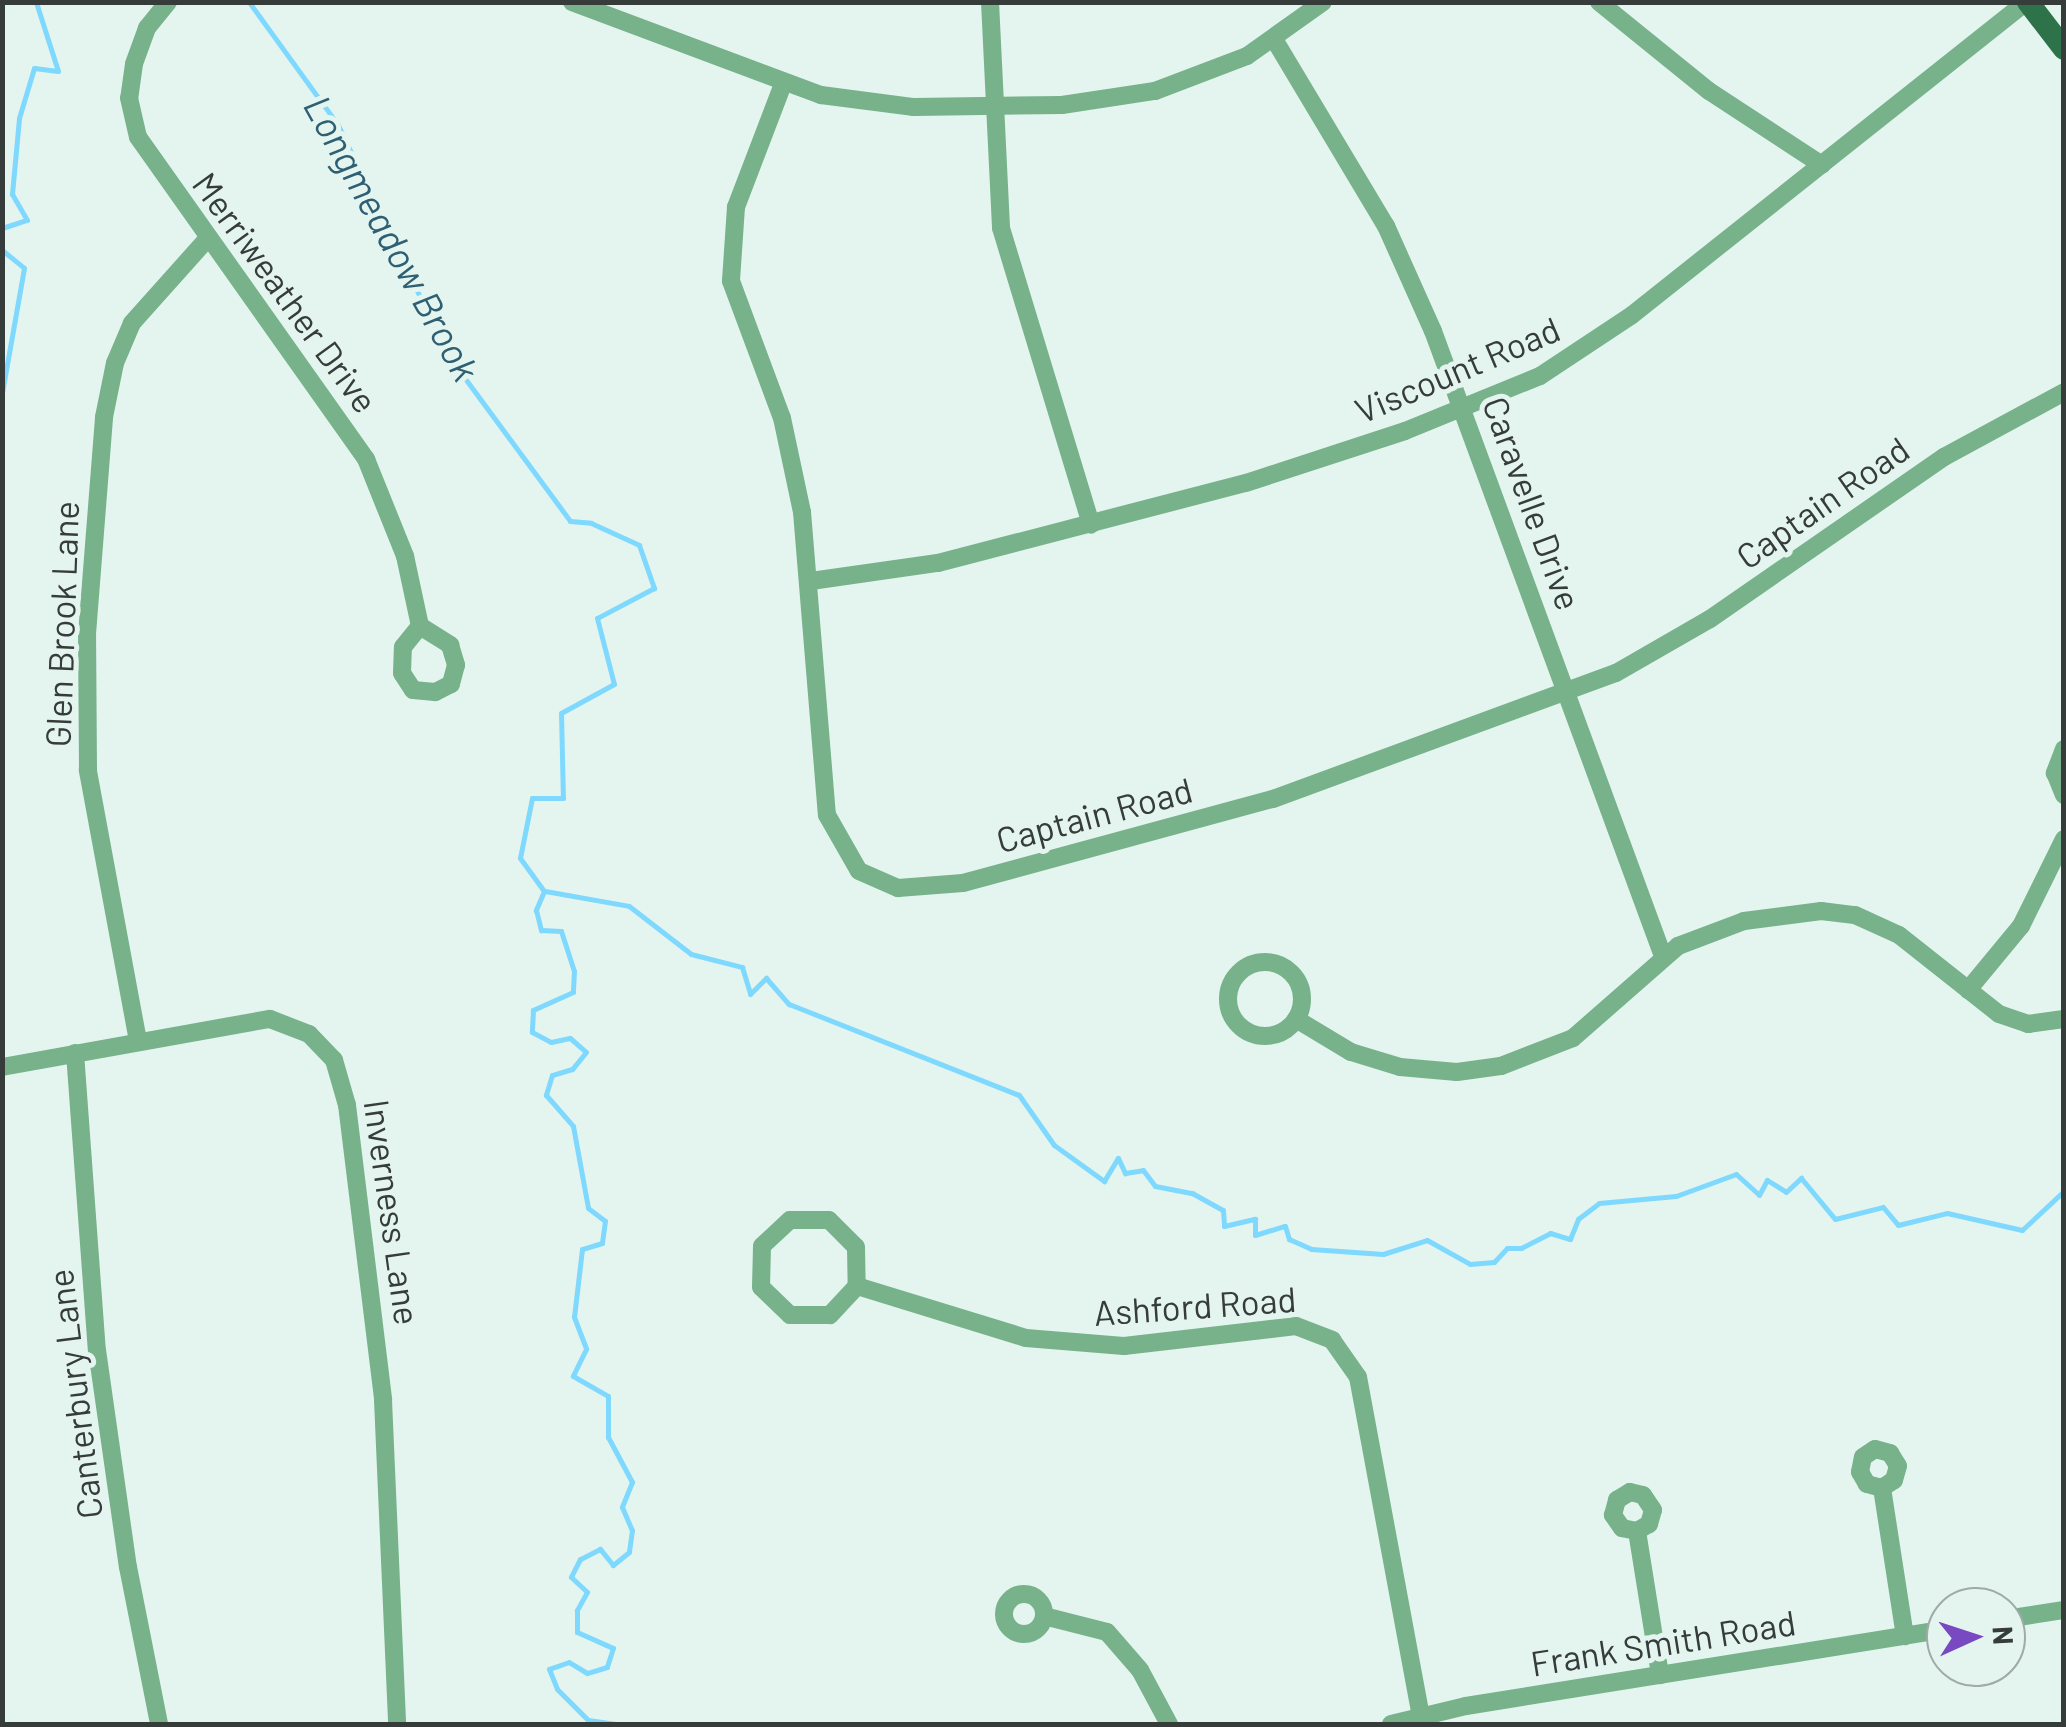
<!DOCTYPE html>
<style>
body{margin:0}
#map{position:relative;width:2066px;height:1727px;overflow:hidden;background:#e4f5f0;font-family:Barlow,sans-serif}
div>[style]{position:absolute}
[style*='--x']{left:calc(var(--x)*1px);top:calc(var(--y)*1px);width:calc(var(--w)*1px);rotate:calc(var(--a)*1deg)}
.stream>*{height:5px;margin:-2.5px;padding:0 2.5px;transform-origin:2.5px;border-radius:2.5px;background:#7fd8fd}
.minor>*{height:18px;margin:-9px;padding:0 9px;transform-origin:9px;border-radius:9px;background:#77b28b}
.minor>.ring{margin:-9px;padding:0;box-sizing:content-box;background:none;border:18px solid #77b28b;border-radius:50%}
.major>*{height:22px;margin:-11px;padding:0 11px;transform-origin:11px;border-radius:11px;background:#2e724a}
span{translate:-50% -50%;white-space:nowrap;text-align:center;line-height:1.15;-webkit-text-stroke:10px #e4f5f0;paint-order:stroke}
.street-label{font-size:35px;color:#363c3a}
.water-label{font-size:38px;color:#2e5f73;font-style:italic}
.frame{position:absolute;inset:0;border:5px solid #363c3a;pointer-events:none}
.north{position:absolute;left:1926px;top:1587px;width:100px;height:100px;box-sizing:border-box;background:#e4f5f0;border:2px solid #9eaba7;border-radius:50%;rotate:87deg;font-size:28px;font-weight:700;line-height:40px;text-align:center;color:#363c3a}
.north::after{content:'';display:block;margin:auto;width:35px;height:45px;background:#7849c1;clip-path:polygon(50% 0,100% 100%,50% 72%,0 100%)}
</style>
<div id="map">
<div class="stream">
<i style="--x:249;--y:2;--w:152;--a:54.1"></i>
<i style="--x:338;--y:125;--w:254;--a:64.5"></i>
<i style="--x:447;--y:354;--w:207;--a:53.6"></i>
<i style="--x:570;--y:521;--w:21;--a:5"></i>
<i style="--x:591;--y:523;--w:53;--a:24.6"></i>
<i style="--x:639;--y:545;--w:46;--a:70.8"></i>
<i style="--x:654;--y:588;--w:64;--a:152.2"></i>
<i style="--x:597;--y:618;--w:68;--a:75.6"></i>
<i style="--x:614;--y:684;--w:60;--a:151.3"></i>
<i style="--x:561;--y:713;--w:85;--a:88.7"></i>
<i style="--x:563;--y:798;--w:31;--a:180"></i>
<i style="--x:532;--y:798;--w:61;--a:101.3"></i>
<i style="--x:520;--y:858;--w:41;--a:54"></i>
<i style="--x:544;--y:891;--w:21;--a:113"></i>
<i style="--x:536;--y:910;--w:21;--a:76"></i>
<i style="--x:541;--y:930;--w:20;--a:3"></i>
<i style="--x:561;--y:931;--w:42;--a:72"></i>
<i style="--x:574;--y:971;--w:21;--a:93"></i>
<i style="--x:573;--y:992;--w:44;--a:155.8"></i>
<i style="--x:533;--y:1010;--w:22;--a:93"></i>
<i style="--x:532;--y:1032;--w:21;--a:28"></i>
<i style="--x:551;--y:1042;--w:19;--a:-12"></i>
<i style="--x:570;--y:1038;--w:21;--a:41"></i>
<i style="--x:586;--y:1052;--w:22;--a:129"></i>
<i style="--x:572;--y:1069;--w:21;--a:163"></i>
<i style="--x:552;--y:1075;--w:21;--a:107"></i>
<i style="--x:546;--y:1095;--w:41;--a:48.9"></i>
<i style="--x:573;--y:1126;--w:83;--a:79.6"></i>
<i style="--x:588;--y:1208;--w:21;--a:37"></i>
<i style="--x:605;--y:1221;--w:22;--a:98"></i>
<i style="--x:602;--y:1243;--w:21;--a:163"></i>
<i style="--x:582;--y:1249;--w:68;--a:96.7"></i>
<i style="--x:574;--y:1317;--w:34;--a:69"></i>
<i style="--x:586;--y:1349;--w:30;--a:116"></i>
<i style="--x:573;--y:1376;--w:40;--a:29.7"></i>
<i style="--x:608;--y:1396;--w:41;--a:90"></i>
<i style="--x:608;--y:1437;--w:51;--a:61.9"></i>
<i style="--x:632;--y:1482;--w:27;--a:112"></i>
<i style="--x:622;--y:1507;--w:25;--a:67"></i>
<i style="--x:632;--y:1530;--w:22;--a:98"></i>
<i style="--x:629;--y:1552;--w:21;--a:141"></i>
<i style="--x:613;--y:1565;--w:21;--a:-129"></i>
<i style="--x:600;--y:1549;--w:22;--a:153"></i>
<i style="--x:580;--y:1559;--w:20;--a:117"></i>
<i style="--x:571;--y:1577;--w:22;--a:43"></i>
<i style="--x:587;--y:1592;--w:21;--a:119"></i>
<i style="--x:577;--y:1610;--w:22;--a:90"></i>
<i style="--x:577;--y:1632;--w:39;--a:24"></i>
<i style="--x:613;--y:1648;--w:20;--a:108"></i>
<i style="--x:607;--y:1667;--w:21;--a:163"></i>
<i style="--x:587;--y:1673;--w:21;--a:-149"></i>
<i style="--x:569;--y:1662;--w:21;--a:161"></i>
<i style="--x:549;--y:1669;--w:22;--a:68"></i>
<i style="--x:557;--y:1689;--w:44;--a:45"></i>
<i style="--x:588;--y:1720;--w:30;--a:8"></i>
<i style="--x:2;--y:228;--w:26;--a:-18"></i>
<i style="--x:27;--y:220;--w:30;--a:-120"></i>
<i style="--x:12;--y:194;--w:76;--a:-84.7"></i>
<i style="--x:19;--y:118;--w:52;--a:-73.3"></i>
<i style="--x:34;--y:68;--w:24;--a:7"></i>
<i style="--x:58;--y:71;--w:72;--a:-107.7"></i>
<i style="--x:2;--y:250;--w:28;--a:39"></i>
<i style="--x:24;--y:268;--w:127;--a:100"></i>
<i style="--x:545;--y:891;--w:85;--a:10.1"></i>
<i style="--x:629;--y:906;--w:78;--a:37.7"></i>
<i style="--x:691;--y:954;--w:53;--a:14.3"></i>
<i style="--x:742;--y:967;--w:28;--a:73"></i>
<i style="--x:750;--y:994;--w:23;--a:-45"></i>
<i style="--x:766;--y:978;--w:35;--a:49"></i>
<i style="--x:789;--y:1004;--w:247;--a:21.6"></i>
<i style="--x:1019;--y:1095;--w:61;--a:55"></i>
<i style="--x:1054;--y:1145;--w:62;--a:35.8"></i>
<i style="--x:1104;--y:1181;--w:27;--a:-59"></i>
<i style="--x:1118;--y:1158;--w:17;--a:65"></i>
<i style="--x:1125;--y:1173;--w:18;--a:-9"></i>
<i style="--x:1143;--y:1170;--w:20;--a:53"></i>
<i style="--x:1155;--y:1186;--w:38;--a:11"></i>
<i style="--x:1192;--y:1193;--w:35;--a:29"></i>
<i style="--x:1223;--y:1210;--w:16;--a:86"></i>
<i style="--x:1224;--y:1226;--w:32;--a:-13"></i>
<i style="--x:1255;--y:1219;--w:16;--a:90"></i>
<i style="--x:1255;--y:1235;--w:31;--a:-17"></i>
<i style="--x:1285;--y:1226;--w:14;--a:73"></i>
<i style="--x:1289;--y:1239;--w:24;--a:24"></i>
<i style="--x:1311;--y:1249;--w:72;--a:4"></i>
<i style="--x:1383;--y:1254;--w:46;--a:-17.7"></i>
<i style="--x:1427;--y:1240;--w:49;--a:29.2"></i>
<i style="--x:1470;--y:1264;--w:24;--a:-5"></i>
<i style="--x:1494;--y:1262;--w:19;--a:-47"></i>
<i style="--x:1507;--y:1248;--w:14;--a:0"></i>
<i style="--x:1521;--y:1248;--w:33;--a:-27"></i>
<i style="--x:1550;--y:1233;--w:21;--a:17"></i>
<i style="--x:1570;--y:1239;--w:22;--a:-68"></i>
<i style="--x:1578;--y:1219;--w:26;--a:-37"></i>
<i style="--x:1599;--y:1203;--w:77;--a:-5.2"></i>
<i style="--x:1676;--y:1196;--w:64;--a:-20.1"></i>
<i style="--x:1736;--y:1174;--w:31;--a:42"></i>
<i style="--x:1759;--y:1195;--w:17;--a:-62"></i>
<i style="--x:1767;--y:1180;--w:22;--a:32"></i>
<i style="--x:1786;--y:1192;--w:21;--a:-43"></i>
<i style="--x:1801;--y:1178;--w:53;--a:50.3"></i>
<i style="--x:1835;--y:1219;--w:49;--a:-14"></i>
<i style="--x:1883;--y:1207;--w:23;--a:50"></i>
<i style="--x:1898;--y:1225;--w:50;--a:-13.8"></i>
<i style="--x:1947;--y:1213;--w:77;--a:12.8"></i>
<i style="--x:2022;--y:1230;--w:57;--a:-42.9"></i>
</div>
<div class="minor">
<i style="--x:168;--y:2;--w:33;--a:129"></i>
<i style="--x:147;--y:28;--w:38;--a:110"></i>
<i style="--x:134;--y:64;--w:34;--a:98"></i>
<i style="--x:129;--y:98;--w:40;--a:77"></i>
<i style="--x:138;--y:137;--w:395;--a:54.7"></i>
<i style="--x:366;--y:459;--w:105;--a:68.1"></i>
<i style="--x:405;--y:556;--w:72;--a:77.9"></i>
<i style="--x:572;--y:2;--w:266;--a:20.5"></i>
<i style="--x:821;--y:95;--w:94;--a:7.4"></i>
<i style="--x:914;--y:107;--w:148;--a:-0.8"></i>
<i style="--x:1062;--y:105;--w:94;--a:-8.6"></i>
<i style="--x:1155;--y:91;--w:98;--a:-20.8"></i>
<i style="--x:1247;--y:56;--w:93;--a:-35.4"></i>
<i style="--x:990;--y:2;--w:226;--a:87.2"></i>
<i style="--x:1001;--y:228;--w:310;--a:73.1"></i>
<i style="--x:1599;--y:2;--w:141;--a:39"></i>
<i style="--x:1709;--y:91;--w:135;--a:33.2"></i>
<i style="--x:1274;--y:39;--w:218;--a:59.1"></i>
<i style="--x:1386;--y:226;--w:115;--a:65.9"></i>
<i style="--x:1433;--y:331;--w:666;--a:69.8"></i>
<i style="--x:783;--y:84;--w:132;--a:110.9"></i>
<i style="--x:736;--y:207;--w:74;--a:93.9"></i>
<i style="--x:731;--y:281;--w:146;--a:69.6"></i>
<i style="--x:782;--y:418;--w:96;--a:78"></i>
<i style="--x:802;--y:512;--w:304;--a:85.3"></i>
<i style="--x:827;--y:815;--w:64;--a:60.3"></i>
<i style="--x:859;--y:871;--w:43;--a:23.6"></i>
<i style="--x:898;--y:888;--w:65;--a:-4.4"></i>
<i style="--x:963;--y:883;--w:321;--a:-15.2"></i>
<i style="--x:1273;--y:799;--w:365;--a:-20.2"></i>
<i style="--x:1616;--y:673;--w:108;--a:-29.9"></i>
<i style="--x:1710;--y:619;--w:285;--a:-34.7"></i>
<i style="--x:1944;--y:457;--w:136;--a:-28.4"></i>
<i style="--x:811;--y:581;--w:128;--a:-8.1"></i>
<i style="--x:938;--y:563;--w:318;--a:-14.6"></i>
<i style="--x:1246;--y:483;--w:167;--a:-18.1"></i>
<i style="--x:1405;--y:431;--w:146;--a:-22.2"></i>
<i style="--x:1540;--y:376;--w:110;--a:-33.5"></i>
<i style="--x:1632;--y:315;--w:503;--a:-38.46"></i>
<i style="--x:420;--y:626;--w:36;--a:32"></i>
<i style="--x:450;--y:645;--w:21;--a:73"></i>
<i style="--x:456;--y:665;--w:20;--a:105"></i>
<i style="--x:451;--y:684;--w:18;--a:153"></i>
<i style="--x:435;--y:692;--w:22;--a:-175"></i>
<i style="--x:413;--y:690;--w:20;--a:-123"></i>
<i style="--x:402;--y:673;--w:26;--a:-88"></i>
<i style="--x:403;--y:647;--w:27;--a:-51"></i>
<i style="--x:2064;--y:749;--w:26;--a:111"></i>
<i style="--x:2055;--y:773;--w:24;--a:68"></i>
<i class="ring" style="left:1228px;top:962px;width:56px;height:56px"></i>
<i style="--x:1968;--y:990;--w:83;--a:-50.4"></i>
<i style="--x:2021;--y:926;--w:97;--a:-63.7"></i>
<i style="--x:1296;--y:1019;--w:64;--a:31"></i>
<i style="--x:1351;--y:1052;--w:51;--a:17"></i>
<i style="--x:1400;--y:1067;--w:57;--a:5"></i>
<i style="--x:1457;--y:1072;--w:44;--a:-7.8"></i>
<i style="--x:1501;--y:1066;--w:77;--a:-21.3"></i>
<i style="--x:1573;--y:1038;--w:140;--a:-41.2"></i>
<i style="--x:1678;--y:946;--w:71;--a:-20.7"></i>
<i style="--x:1744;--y:921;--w:78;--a:-7.4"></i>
<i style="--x:1821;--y:911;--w:34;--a:7"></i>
<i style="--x:1855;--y:915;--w:48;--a:24.4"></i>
<i style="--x:1899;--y:935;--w:127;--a:38.3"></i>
<i style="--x:1999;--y:1014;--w:31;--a:19"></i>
<i style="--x:2028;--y:1024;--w:36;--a:-8"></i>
<i style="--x:138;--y:1041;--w:276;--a:-100.5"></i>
<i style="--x:88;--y:770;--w:136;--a:-90.4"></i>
<i style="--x:87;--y:634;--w:218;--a:-85.5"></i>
<i style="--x:104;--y:417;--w:55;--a:-78.5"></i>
<i style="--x:115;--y:363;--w:43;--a:-67"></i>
<i style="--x:132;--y:323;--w:113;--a:-48.2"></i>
<i style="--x:75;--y:1053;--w:298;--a:85.8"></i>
<i style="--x:97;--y:1350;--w:219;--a:81.9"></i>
<i style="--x:128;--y:1567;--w:160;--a:78.8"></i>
<i style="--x:2;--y:1067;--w:272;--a:-10.2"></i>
<i style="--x:270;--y:1019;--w:42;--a:21"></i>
<i style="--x:309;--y:1034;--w:36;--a:46"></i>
<i style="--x:334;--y:1060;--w:47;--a:73.9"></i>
<i style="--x:347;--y:1105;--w:297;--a:83"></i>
<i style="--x:383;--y:1400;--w:324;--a:87.5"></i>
<i style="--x:857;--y:1286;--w:40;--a:133"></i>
<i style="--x:830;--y:1315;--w:40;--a:180"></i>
<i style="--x:790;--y:1315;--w:40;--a:-136"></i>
<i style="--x:761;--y:1287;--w:41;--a:-88.6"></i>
<i style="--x:762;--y:1246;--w:38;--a:-43"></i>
<i style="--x:790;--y:1220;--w:39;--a:0"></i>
<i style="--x:829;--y:1220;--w:38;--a:45"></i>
<i style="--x:856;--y:1247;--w:39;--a:89"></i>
<i style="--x:857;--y:1286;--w:177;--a:17.1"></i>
<i style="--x:1026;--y:1338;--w:98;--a:4.7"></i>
<i style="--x:1124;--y:1346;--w:173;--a:-6.6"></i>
<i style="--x:1296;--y:1326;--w:39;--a:21"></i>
<i style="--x:1332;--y:1340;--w:45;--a:54.9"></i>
<i style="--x:1358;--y:1377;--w:345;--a:79.5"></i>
<i style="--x:1882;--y:1488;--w:16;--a:-165"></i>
<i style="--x:1867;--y:1484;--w:14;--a:-120"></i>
<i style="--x:1860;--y:1472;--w:15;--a:-79"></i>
<i style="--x:1863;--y:1457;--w:14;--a:-34"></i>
<i style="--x:1875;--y:1449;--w:16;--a:15"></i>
<i style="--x:1890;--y:1453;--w:15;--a:58"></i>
<i style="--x:1898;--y:1466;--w:15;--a:106"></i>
<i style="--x:1894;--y:1480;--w:14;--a:146"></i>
<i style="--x:1882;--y:1488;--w:150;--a:81.2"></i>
<i style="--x:1637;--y:1531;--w:15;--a:-169"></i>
<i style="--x:1622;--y:1528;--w:16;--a:-125"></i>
<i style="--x:1613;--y:1515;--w:16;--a:-75"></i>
<i style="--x:1617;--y:1500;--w:15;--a:-32"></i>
<i style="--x:1630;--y:1492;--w:13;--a:13"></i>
<i style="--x:1643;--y:1495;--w:18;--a:56"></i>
<i style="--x:1653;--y:1510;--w:15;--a:106"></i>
<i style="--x:1649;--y:1524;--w:14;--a:150"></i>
<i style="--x:1637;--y:1531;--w:146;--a:80.9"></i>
<i class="ring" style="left:1004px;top:1594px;width:22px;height:22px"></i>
<i style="--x:1044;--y:1616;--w:65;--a:14.3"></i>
<i style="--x:1107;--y:1632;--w:50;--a:49"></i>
<i style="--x:1140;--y:1670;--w:61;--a:61.8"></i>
<i style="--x:2006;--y:1619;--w:59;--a:-8.8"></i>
<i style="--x:1391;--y:1724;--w:77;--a:-13.5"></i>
<i style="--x:1466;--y:1706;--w:486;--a:-9.1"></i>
</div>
<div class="major">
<i style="--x:2028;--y:2;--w:59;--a:52.5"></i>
</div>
<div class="street-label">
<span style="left:286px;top:292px;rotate:54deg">Merriweather Drive</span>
<span style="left:1457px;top:369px;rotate:-23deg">Viscount Road</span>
<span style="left:1822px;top:502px;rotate:-35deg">Captain Road</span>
<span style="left:1533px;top:503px;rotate:70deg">Caravelle Drive</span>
<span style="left:61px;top:624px;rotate:-88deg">Glen Brook Lane</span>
<span style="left:1094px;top:814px;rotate:-15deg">Captain Road</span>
<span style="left:393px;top:1212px;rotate:82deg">Inverness Lane</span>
<span style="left:1195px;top:1305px;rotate:-4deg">Ashford Road</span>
<span style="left:74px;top:1394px;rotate:-97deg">Canterbury Lane</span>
<span style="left:1663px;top:1642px;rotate:-9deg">Frank Smith Road</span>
</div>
<div class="water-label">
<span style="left:392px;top:238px;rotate:61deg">Longmeadow Brook</span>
</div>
<div class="frame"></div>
<div class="north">N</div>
</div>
